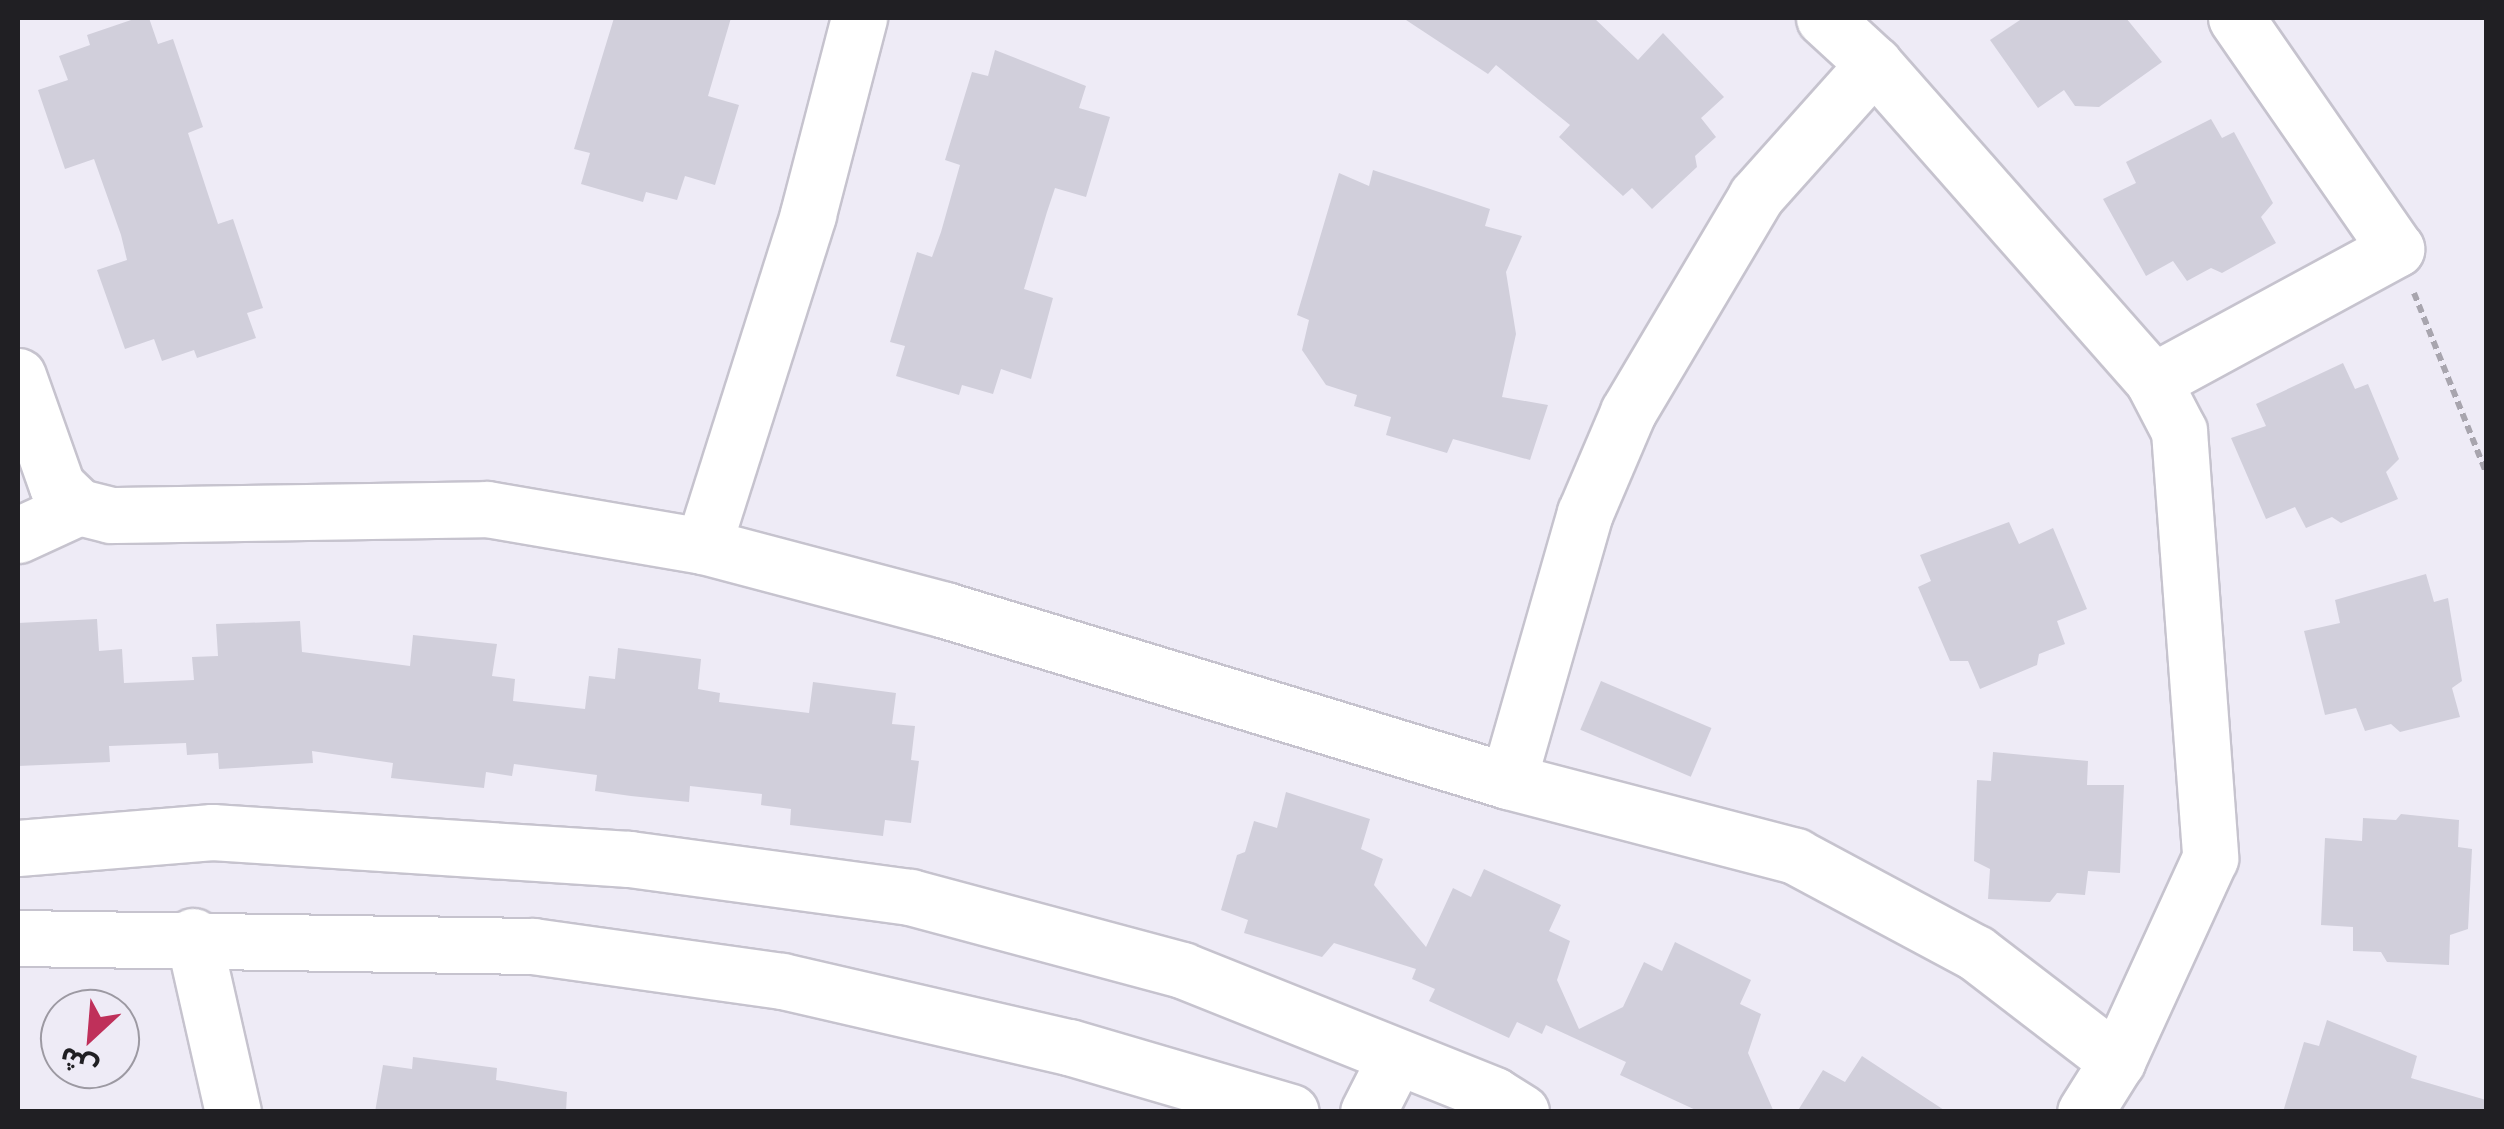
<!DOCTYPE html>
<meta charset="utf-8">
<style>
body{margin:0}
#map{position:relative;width:2504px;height:1129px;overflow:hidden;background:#eeebf6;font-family:"Exo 2","Noto Sans Arabic",sans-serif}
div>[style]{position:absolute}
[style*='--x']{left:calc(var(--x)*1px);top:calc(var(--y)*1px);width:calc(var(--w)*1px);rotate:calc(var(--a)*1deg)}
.building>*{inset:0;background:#d1cfdb;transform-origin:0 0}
.path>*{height:6px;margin-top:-3px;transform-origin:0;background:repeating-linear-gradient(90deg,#a8a5ae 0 8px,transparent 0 13px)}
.roads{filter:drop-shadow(2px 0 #c6c3ce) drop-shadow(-2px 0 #c6c3ce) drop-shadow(0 2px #c6c3ce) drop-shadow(0 -2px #c6c3ce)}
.street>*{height:55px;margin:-27.5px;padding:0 27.5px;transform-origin:27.5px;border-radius:27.5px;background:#fff}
span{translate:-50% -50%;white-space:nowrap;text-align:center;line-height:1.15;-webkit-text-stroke:9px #eeebf6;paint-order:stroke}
.frame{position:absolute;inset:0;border:20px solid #201f23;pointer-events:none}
.north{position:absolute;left:40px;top:989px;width:100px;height:100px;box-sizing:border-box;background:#eeebf6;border:2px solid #9c99a2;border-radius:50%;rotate:206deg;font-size:28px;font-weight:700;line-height:40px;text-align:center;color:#201f23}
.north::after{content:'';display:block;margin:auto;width:35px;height:45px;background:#bf305a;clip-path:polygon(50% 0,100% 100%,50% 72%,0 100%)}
</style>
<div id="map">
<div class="building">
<i style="clip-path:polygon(137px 18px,149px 18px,158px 44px,173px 39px,203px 127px,188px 133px,207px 191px,218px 224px,233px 219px,263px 308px,247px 313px,256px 338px,197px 358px,194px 350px,162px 361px,154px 339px,125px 349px,97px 270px,127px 260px,121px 235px,94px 159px,65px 169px,38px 90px,68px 80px,59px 56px,90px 45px,87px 35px)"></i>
<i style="clip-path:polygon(614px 18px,731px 18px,708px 96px,739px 105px,715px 185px,685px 176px,677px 200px,646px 192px,643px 202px,581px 184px,590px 153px,574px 149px)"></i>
<i style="clip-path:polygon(1403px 18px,1594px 18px,1638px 60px,1663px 33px,1724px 97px,1701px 118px,1716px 137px,1695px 156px,1697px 167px,1652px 209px,1632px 188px,1623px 196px,1559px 137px,1570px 125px,1496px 65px,1488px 74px)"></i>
<i style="clip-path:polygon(2023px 18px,2126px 18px,2162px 62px,2099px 107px,2075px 106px,2064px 90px,2038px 108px,1990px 40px)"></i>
<i style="clip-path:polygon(995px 50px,1086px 86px,1079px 108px,1110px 117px,1086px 197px,1055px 188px,1047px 212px,1024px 289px,1053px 298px,1031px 379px,1001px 369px,993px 394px,962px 385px,959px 395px,896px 376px,905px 346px,890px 342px,917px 252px,932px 257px,941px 232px,960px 165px,945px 160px,972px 72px,988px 76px)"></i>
<i style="clip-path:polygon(2211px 119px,2222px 138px,2234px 132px,2273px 203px,2261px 217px,2276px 243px,2222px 273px,2211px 268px,2187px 281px,2173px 261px,2146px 276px,2103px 199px,2136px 183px,2126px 162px)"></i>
<i style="clip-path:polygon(1373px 170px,1490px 209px,1485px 226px,1522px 236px,1506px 272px,1516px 334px,1502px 397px,1548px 405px,1530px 460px,1453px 439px,1447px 453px,1386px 435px,1391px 417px,1354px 406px,1357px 395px,1326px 385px,1302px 350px,1309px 320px,1297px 315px,1339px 173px,1369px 186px)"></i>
<i style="clip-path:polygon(2343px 363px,2355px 389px,2368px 384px,2399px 459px,2386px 472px,2398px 499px,2341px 523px,2332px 517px,2306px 528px,2295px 507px,2266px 519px,2231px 438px,2266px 426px,2256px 404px)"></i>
<i style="clip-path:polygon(2009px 522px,2019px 544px,2053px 528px,2087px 609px,2057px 621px,2065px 644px,2039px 654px,2037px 665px,1980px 689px,1968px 661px,1950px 661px,1918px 587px,1931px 581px,1920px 555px)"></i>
<i style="clip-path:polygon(2426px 574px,2434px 602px,2448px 598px,2462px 681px,2452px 688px,2460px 717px,2400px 732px,2391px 724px,2365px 731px,2356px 708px,2325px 715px,2304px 631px,2340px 623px,2335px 600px)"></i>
<i style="clip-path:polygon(97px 619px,99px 651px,122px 649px,124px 683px,194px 680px,192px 657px,218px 656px,216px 624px,300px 621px,302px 652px,410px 666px,413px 635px,497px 644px,492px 676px,515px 679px,513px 701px,585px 709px,589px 676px,615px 679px,618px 648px,701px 659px,698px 689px,720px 693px,719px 702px,809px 713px,813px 682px,896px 693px,892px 724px,915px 726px,911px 760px,919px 761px,911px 823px,885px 820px,883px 836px,790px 825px,791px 809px,761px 805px,762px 794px,690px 786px,689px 802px,631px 796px,595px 791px,597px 775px,514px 764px,512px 776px,486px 772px,484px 788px,391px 778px,393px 763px,312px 751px,313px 763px,219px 769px,218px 753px,187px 755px,186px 743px,109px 746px,110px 762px,18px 766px,18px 623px)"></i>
<i style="left:1601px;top:681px;width:120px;height:53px;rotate:23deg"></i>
<i style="clip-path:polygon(1993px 752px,2088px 761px,2087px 785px,2124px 785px,2120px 873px,2088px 871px,2085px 895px,2057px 893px,2050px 902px,1988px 899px,1990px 869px,1974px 861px,1977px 780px,1991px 781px)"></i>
<i style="clip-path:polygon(1286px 792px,1370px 819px,1361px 849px,1383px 859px,1374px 885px,1426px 947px,1453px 888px,1471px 897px,1484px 869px,1561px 905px,1549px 931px,1570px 941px,1557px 980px,1579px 1029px,1623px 1007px,1644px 962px,1662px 971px,1675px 942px,1751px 980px,1740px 1004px,1761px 1014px,1748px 1053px,1774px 1112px,1700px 1112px,1620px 1075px,1626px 1062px,1546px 1025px,1542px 1034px,1517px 1022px,1509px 1038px,1429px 1001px,1435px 989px,1412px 979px,1416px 969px,1334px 943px,1322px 957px,1244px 933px,1248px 920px,1221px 910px,1237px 855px,1245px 852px,1254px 821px,1277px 828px)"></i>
<i style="clip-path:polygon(2401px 814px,2459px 820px,2458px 847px,2472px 849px,2468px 929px,2450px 935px,2449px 965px,2387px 962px,2381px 952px,2353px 951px,2353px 927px,2321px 925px,2325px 838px,2362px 841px,2363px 818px,2396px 820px)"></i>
<i style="clip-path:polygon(2327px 1020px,2417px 1056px,2411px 1078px,2486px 1100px,2486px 1112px,2283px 1112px,2304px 1042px,2319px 1046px)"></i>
<i style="clip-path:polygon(1862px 1056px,1947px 1112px,1797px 1112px,1823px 1070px,1845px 1082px)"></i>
<i style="clip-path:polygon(413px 1057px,497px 1068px,496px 1080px,567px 1092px,566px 1112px,375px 1112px,383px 1065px,412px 1069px)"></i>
</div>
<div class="path">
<i style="--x:2414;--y:293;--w:193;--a:68.1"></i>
</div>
<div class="roads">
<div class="street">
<i style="--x:1824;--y:18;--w:68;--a:42.6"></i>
<i style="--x:1874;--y:64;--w:422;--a:48.6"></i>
<i style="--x:2153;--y:381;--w:56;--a:62.5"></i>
<i style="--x:2179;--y:431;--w:428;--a:85.8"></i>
<i style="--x:2210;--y:858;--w:223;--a:114.6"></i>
<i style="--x:2117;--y:1061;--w:60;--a:122.1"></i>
<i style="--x:18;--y:376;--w:117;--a:70.5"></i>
<i style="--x:57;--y:486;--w:30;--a:44"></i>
<i style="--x:79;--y:507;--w:33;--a:14"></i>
<i style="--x:111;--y:515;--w:376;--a:-0.9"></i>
<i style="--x:487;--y:509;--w:219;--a:9.7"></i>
<i style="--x:703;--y:546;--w:250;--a:14.8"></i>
<i style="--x:945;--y:610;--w:588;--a:16.9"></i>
<i style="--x:1508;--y:781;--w:297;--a:14.6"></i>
<i style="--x:1795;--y:856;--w:205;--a:28.2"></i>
<i style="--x:1976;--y:953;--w:178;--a:37.5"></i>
<i style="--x:2153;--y:381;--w:277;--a:-28.5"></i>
<i style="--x:2396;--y:249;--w:281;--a:-124.7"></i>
<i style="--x:18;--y:535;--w:67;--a:-24.7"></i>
<i style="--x:703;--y:546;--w:348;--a:-72.4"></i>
<i style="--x:808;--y:214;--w:203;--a:-75.4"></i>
<i style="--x:1508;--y:781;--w:279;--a:-74"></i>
<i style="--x:1585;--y:513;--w:110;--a:-66.9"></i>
<i style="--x:1628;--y:412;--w:251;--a:-59.3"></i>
<i style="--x:1756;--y:196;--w:177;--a:-48.2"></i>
<i style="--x:18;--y:848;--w:195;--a:-4.7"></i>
<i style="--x:212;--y:832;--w:418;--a:3.7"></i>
<i style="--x:629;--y:859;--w:284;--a:7.7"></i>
<i style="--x:910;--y:897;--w:282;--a:15"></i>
<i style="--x:1182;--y:970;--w:336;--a:21.8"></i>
<i style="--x:1494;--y:1095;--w:32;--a:32"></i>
<i style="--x:193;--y:936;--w:180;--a:77.2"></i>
<i style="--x:18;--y:938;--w:515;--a:0.89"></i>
<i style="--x:533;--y:946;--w:251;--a:8"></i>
<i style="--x:782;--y:981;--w:294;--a:13"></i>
<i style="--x:1069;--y:1047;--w:231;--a:16.3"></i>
<i style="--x:1368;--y:1112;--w:62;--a:-63"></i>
</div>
</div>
<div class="frame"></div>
<div class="north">ش</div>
</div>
